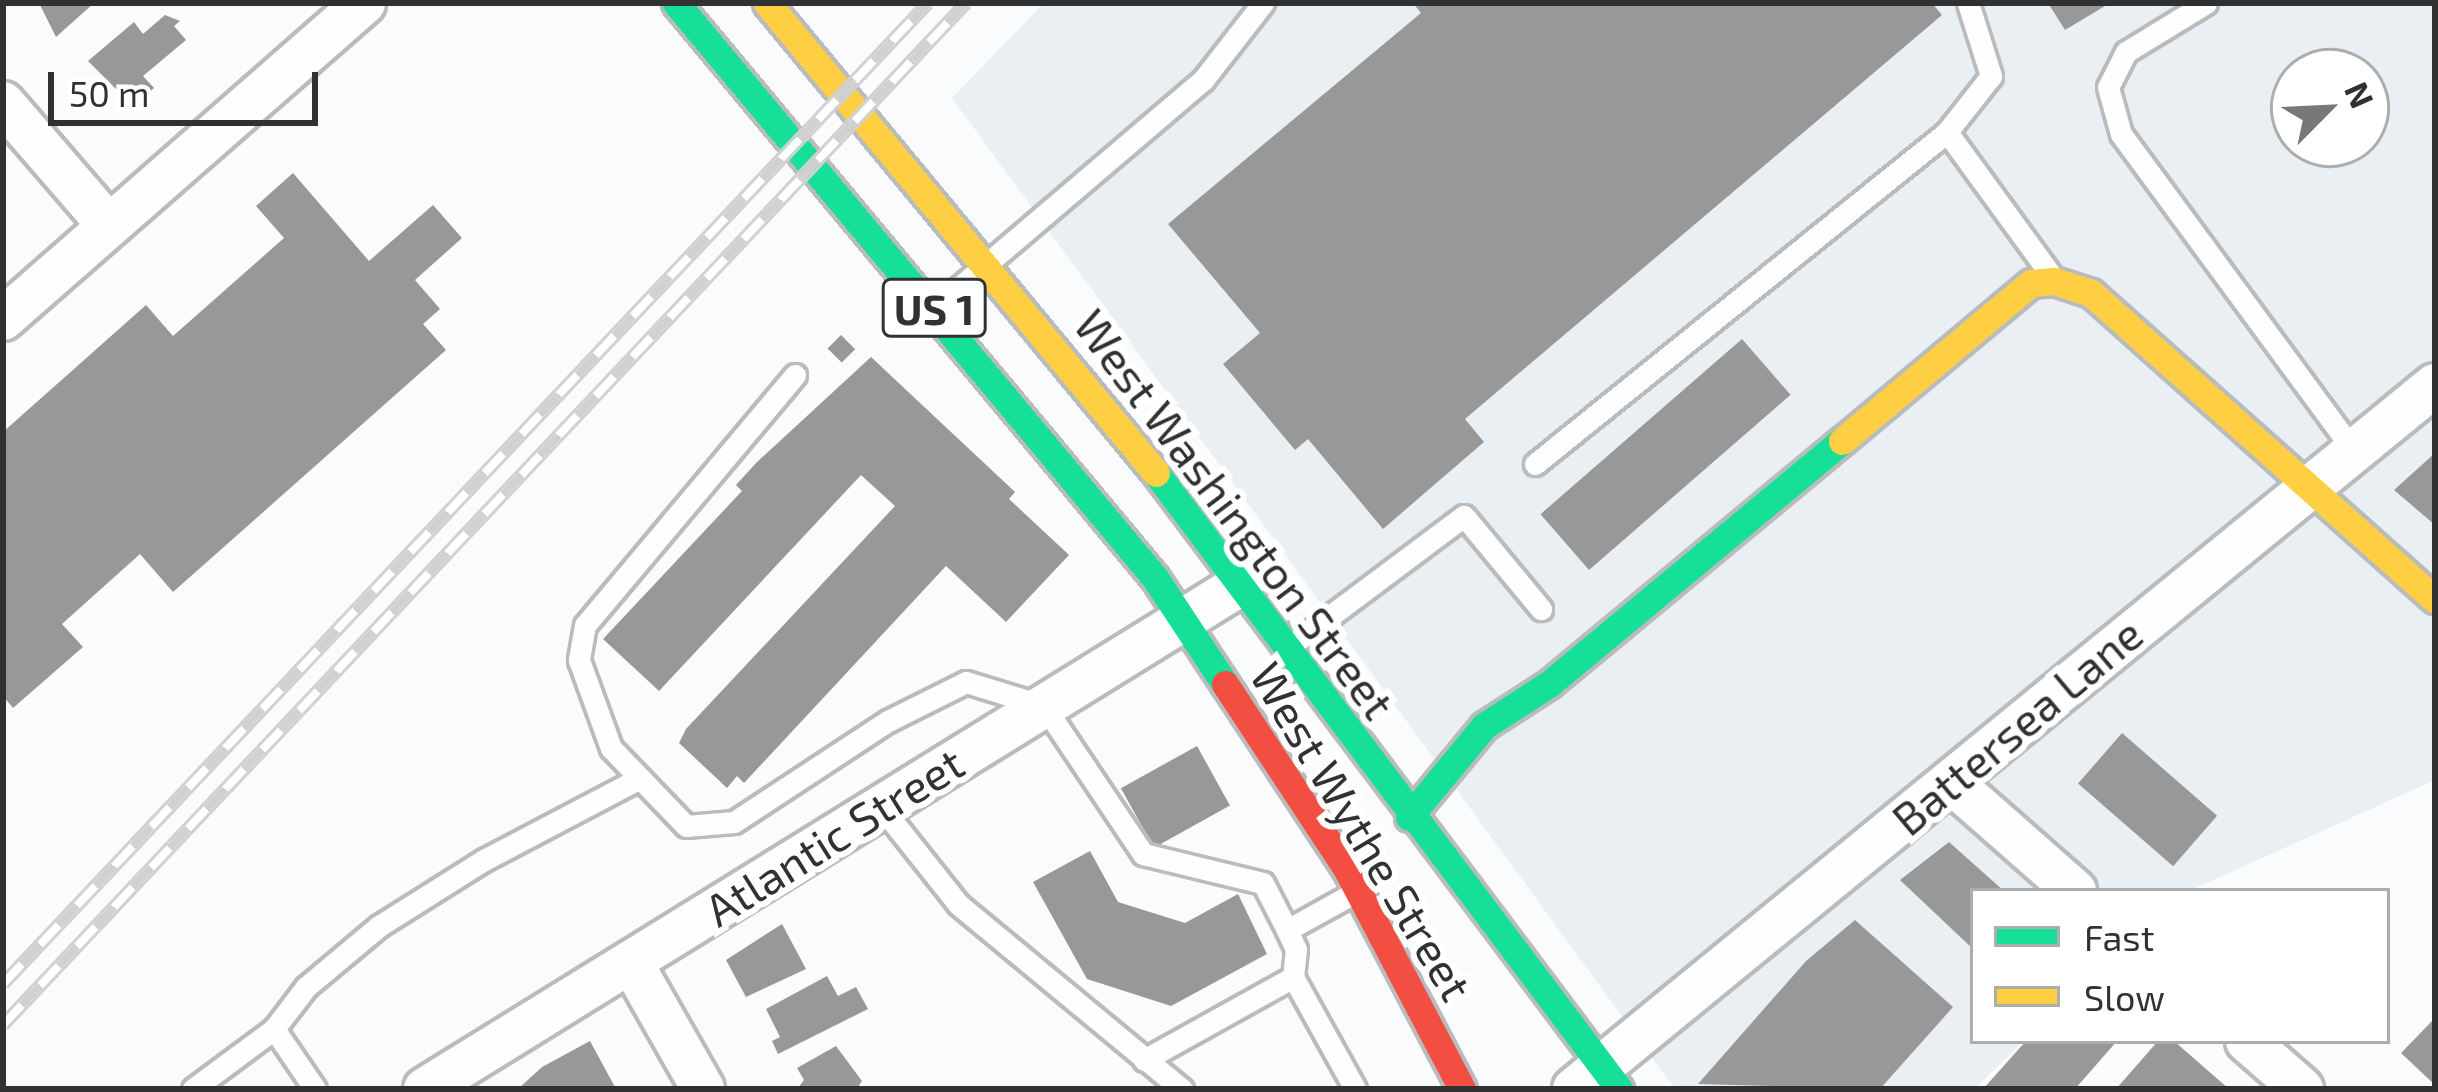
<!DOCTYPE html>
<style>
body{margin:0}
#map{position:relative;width:2438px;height:1092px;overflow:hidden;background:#fafbfc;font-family:"Exo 2",sans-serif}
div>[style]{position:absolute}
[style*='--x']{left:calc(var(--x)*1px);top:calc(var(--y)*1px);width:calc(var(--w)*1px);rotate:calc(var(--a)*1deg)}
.built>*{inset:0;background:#eaeff4}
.building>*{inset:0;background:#989898;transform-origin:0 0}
.roads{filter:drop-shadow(3px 0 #babbbc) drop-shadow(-3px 0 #babbbc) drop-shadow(0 3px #babbbc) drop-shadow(0 -3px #babbbc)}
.lane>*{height:21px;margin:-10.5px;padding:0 10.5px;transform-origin:10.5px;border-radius:10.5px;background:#fefeff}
.street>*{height:42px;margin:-21px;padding:0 21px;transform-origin:21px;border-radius:21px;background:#fefeff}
.fast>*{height:27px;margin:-13.5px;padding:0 13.5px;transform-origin:13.5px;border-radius:13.5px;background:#16e098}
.slow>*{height:27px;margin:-13.5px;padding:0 13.5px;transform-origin:13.5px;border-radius:13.5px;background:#ffcf43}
.jam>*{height:27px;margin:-13.5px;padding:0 13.5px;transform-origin:13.5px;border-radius:13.5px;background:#f24e42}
.rail>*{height:14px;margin-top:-7px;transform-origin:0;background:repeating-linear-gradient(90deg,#fff 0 27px,#d1d1d2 0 54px);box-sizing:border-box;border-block:3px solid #d1d1d2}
span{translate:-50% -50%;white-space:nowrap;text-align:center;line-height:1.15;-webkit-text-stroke:12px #fff;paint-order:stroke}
.shield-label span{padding:3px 9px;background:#fff;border:3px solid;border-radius:9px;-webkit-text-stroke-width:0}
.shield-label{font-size:42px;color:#303132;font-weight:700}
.street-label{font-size:45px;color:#303132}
.frame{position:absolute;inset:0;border:6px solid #303132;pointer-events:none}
.legend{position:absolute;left:1970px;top:888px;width:420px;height:156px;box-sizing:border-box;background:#fff;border:3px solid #acadad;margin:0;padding:15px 21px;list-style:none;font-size:36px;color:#303132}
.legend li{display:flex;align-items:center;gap:24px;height:60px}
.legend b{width:60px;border:3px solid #acadad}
.north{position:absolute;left:2270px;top:48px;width:120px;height:120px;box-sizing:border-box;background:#fff;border:3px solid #acadad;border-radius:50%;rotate:66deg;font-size:33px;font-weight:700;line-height:48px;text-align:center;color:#303132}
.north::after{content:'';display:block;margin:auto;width:42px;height:54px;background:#777879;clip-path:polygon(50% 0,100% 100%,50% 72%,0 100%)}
.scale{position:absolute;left:48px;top:72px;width:270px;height:54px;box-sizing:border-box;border:6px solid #303132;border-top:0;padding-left:15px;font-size:36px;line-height:42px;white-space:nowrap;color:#303132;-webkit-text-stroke:9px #fff;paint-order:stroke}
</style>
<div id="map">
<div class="built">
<i style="clip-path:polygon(evenodd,1044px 3px,2435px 3px,2435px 780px,2189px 891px,1973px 891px,1973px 1041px,2024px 1041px,1974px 1089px,1675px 1089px,952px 98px,1044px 3px,2294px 72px,2366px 72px,2366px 144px,2294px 144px,2294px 72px)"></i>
</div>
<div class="building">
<i style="clip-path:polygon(39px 3px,94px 3px,56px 37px)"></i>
<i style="clip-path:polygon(1413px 3px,1932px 3px,1942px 15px,1465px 419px,1484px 442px,1383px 529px,1308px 439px,1295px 450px,1223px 364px,1260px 333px,1168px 224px,1421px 13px)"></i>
<i style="clip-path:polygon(2048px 3px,2110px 3px,2065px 30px)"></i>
<i style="clip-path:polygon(165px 15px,180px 21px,174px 26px,186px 40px,143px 76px,154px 88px,133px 106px,88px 61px,134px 22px,143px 34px)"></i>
<i style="clip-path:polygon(293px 173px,369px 261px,433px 205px,462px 238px,415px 280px,440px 309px,423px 324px,446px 350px,173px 592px,140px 554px,62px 624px,83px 647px,13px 708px,3px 696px,3px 432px,146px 305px,173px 336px,284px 238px,256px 206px)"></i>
<i style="left:841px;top:335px;width:20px;height:19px;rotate:45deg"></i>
<i style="left:1742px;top:339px;width:74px;height:267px;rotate:49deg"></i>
<i style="clip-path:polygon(871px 357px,1015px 492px,1009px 499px,1069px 555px,1006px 622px,946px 566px,744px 783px,737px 776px,727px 788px,679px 743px,686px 729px,895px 506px,861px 475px,659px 691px,603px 639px,742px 491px,736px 485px,757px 462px)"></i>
<i style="clip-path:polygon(2435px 453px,2435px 525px,2394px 490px)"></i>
<i style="left:2122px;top:733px;width:126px;height:67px;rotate:41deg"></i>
<i style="left:1197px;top:746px;width:68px;height:87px;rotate:61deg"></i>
<i style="clip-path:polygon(1949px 842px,2004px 891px,1973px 891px,1973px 949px,1900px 880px)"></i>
<i style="clip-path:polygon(1090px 851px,1118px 902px,1185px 923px,1238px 894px,1267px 954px,1171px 1006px,1087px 979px,1033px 882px)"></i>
<i style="clip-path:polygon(1855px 920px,1953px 1007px,1880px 1089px,1698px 1084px,1806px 961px)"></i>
<i style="clip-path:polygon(782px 924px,806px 969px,746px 997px,726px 960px)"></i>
<i style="clip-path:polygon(827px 976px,838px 996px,856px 987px,868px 1009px,778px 1054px,772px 1041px,780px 1037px,766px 1009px)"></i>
<i style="clip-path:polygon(2435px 1018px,2435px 1085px,2401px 1053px)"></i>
<i style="clip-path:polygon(590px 1041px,616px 1089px,518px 1089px,542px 1067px)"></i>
<i style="clip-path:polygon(2026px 1041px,2117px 1041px,2075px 1089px,1983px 1089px)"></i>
<i style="clip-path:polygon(2158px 1041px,2174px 1041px,2229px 1089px,2116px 1089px)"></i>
<i style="clip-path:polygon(836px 1046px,862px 1081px,858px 1087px,797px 1089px,804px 1080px,797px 1068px)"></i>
</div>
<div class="roads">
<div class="lane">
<i style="--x:1968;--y:3;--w:77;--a:72.5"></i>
<i style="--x:1991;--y:76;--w:71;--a:128.2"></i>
<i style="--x:1947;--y:132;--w:177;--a:54"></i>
<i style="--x:2206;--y:3;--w:94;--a:148.5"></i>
<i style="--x:2126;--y:52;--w:39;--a:117"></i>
<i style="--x:2108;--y:87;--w:49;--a:74.5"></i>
<i style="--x:2121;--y:134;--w:392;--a:53.7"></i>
<i style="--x:935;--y:308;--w:352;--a:-40.4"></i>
<i style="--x:1203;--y:80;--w:98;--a:-52.1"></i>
<i style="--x:795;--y:375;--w:326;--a:130"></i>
<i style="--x:585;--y:625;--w:36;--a:100"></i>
<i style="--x:579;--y:660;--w:94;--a:70"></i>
<i style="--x:611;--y:748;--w:108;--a:46.1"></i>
<i style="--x:686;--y:826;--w:48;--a:-4.8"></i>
<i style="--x:734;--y:822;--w:184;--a:-33.3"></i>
<i style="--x:888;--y:721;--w:87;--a:-26.6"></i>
<i style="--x:966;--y:682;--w:82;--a:17.1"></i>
<i style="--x:1044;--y:706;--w:178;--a:56.2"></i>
<i style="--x:1143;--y:854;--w:123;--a:13.6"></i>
<i style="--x:1263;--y:883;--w:53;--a:62.9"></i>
<i style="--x:1535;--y:464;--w:529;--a:-38.86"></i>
<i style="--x:1294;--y:643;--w:212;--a:-36.8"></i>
<i style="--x:1464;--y:516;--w:121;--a:50.4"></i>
<i style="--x:882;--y:808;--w:122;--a:51.6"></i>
<i style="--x:958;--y:904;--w:291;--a:39.6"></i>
<i style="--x:1352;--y:894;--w:74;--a:151"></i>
<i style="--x:1287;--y:930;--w:21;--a:65"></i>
<i style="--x:1296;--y:949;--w:28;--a:96"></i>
<i style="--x:1293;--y:977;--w:128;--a:61"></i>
<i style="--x:1144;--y:1060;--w:171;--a:-29.1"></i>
<i style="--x:193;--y:1089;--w:101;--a:-36.5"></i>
<i style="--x:315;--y:1089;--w:73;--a:-124.3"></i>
<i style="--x:274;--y:1029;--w:53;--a:-52.7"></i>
<i style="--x:306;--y:987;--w:95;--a:-39.9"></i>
<i style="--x:379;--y:926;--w:124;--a:-32.2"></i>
<i style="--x:484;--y:860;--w:176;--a:-27.7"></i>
</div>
<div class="street">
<i style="--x:3;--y:103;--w:162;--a:49.2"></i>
<i style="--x:3;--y:319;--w:480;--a:-41.2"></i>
<i style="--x:1951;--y:782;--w:165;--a:41.3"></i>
<i style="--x:631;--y:962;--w:146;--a:60.4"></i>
<i style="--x:2247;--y:1041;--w:73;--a:41.1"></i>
<i style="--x:425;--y:1089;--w:962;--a:-31.74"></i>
<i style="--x:1574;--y:1089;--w:1112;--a:-39.27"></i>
</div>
<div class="fast">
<i style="--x:676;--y:3;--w:748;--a:50.2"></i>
<i style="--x:1155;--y:578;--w:127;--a:56.6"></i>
<i style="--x:1156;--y:473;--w:771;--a:53.07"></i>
<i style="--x:1409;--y:817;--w:118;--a:-50.5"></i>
<i style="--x:1484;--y:726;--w:77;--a:-32.9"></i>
<i style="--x:1549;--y:684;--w:381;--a:-39.7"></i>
</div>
<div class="slow">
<i style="--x:767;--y:3;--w:610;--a:50.39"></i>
<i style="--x:1842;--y:441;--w:246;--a:-39.9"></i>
<i style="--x:2031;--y:283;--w:23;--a:-5"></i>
<i style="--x:2054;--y:281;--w:39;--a:18"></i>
<i style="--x:2091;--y:293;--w:460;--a:41.7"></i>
</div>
<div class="jam">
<i style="--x:1225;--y:684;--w:220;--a:56.7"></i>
<i style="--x:1346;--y:868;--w:250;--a:62.3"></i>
</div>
</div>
<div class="rail">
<i style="--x:3;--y:984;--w:1348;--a:-46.68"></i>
<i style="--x:3;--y:1025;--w:1404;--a:-46.7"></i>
</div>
<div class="shield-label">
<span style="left:934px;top:308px">US 1</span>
</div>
<div class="street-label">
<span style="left:1235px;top:514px;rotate:53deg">West Washington Street</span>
<span style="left:2017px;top:726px;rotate:-40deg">Battersea Lane</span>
<span style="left:1362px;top:831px;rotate:59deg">West Wythe Street</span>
<span style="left:834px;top:836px;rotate:-32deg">Atlantic Street</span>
</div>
<div class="frame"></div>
<ul class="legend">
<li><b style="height:15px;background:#16e098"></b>Fast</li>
<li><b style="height:15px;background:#ffcf43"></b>Slow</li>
</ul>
<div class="north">N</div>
<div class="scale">50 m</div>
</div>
